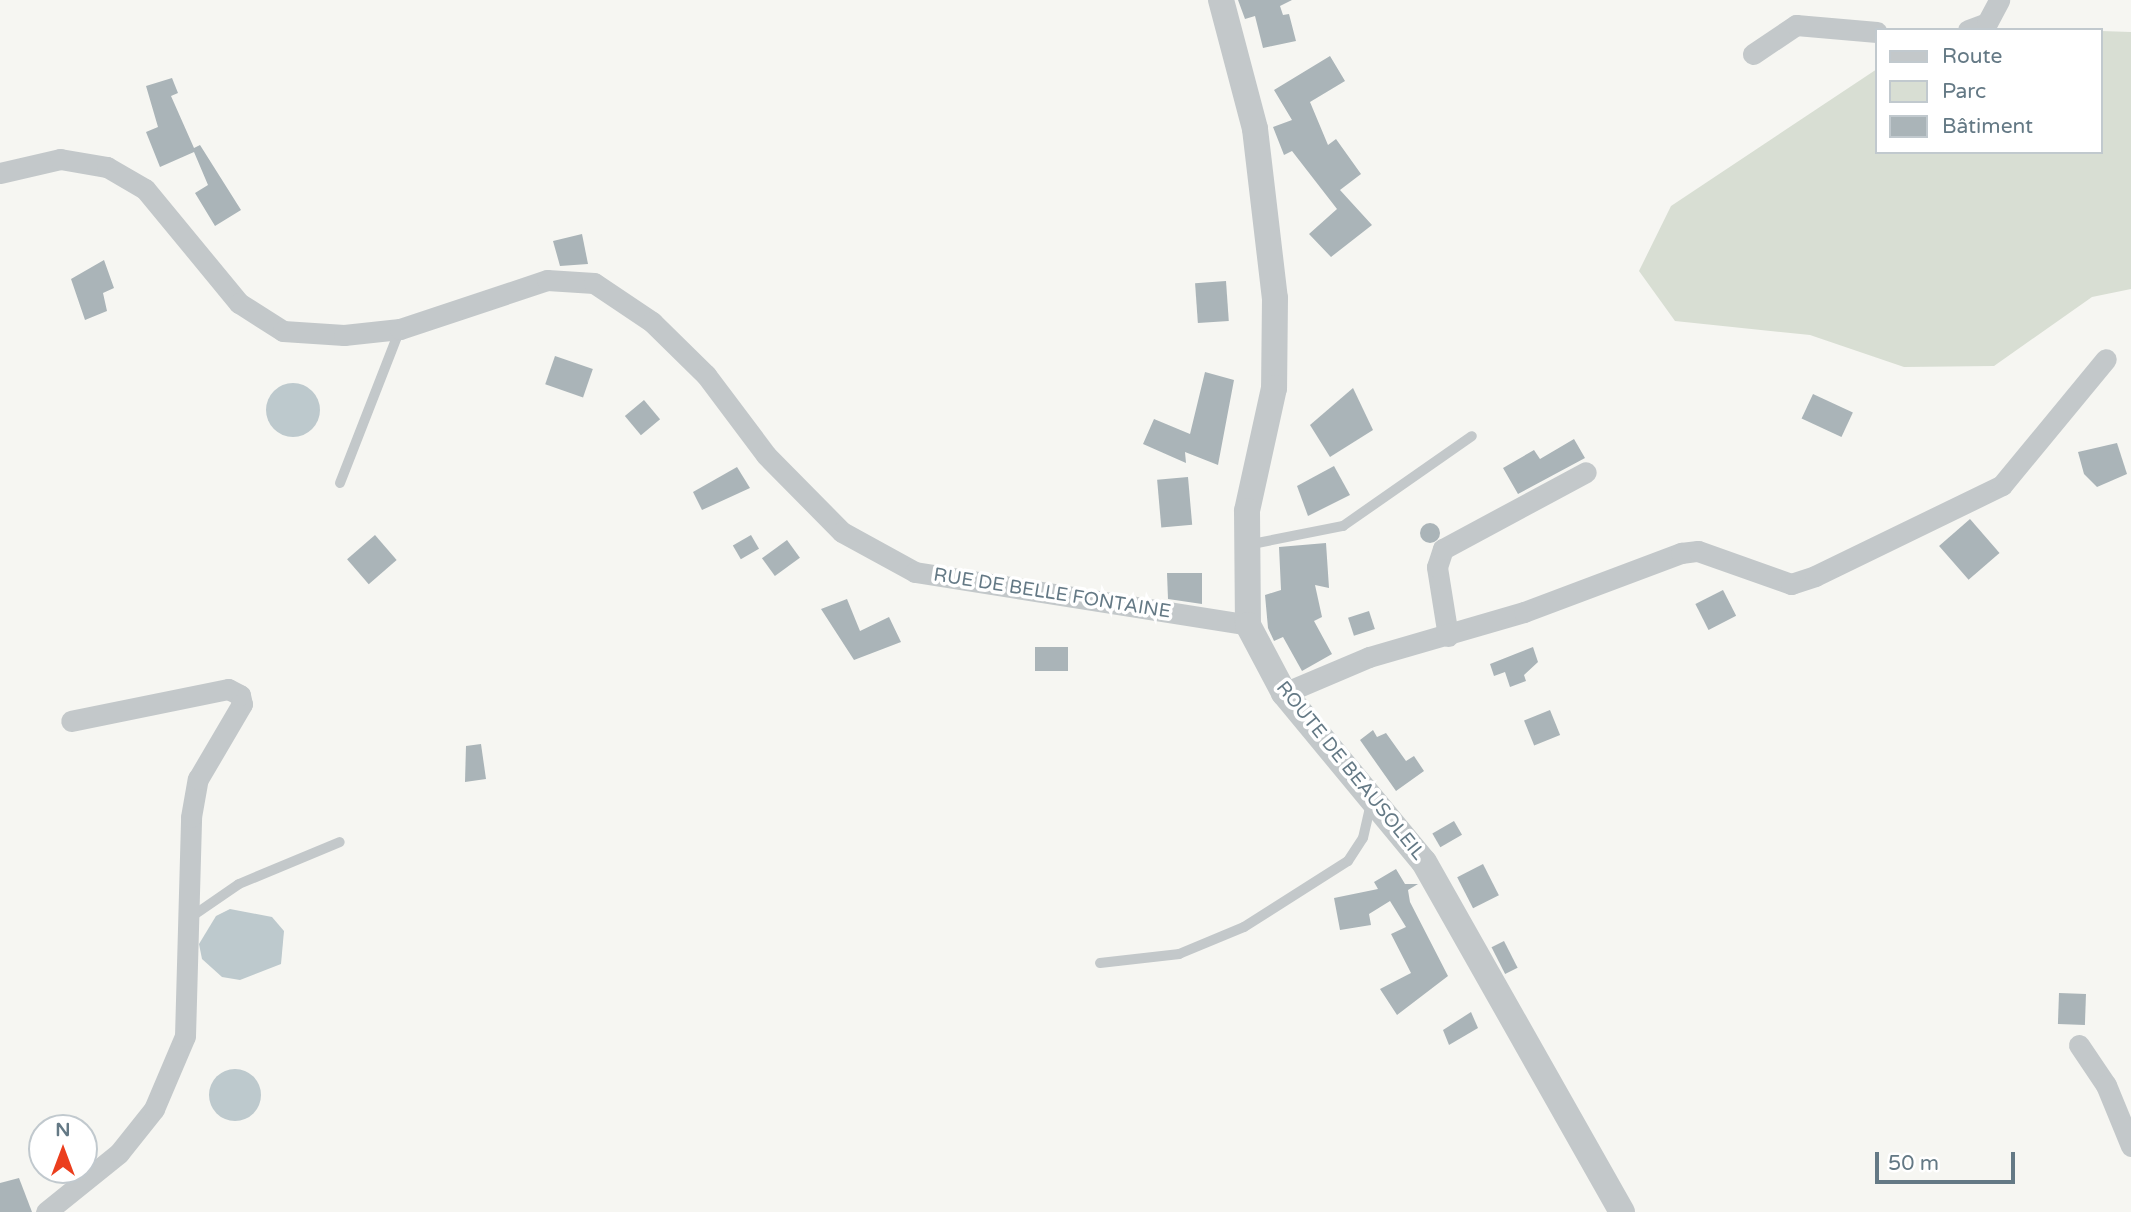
<!DOCTYPE html>
<meta charset="utf-8">
<style>
body{margin:0}
#map{position:relative;width:2131px;height:1212px;overflow:hidden;background:#f6f6f2;font-family:"Varela Round",sans-serif}
div>[style]{position:absolute}
[style*='--x']{left:calc(var(--x)*1px);top:calc(var(--y)*1px);width:calc(var(--w)*1px);rotate:calc(var(--a)*1deg)}
.green>*{inset:0;background:#d8ded3}
.water>*{inset:0;background:#bdc9cd}
.round{border-radius:50%}
.building>*{inset:0;background:#aab4b8;transform-origin:0 0}
.service>*{height:10px;margin:-5px;padding:0 5px;transform-origin:5px;border-radius:5px;background:#c3c8ca}
.minor>*{height:21px;margin:-10.5px;padding:0 10.5px;transform-origin:10.5px;border-radius:10.5px;background:#c3c8ca}
.tertiary>*{height:26px;margin:-13px;padding:0 13px;transform-origin:13px;border-radius:13px;background:#c3c8ca}
span{translate:-50% -50%;white-space:nowrap;text-align:center;line-height:1.15;-webkit-text-stroke:7px #fff;paint-order:stroke}
.street-label{font-size:19px;color:#647985}
.legend{position:absolute;left:1875px;top:28px;width:228px;height:126px;box-sizing:border-box;background:#fff;border:2px solid #c1c9ce;margin:0;padding:9px 12px;list-style:none;font-size:21px;color:#647985}
.legend li{display:flex;align-items:center;gap:14px;height:35px}
.legend b{width:35px;border:2px solid #c1c9ce}
.north{position:absolute;left:28px;top:1114px;width:70px;height:70px;box-sizing:border-box;background:#fff;border:2px solid #c1c9ce;border-radius:50%;rotate:0deg;font-size:19px;font-weight:700;line-height:28px;text-align:center;color:#647985}
.north::after{content:'';display:block;margin:auto;width:24px;height:32px;background:#eb3e1d;clip-path:polygon(50% 0,100% 100%,50% 72%,0 100%)}
.scale{position:absolute;left:1875px;top:1152px;width:140px;height:32px;box-sizing:border-box;border:4px solid #647985;border-top:0;padding-left:9px;font-size:21px;line-height:24px;white-space:nowrap;color:#647985;-webkit-text-stroke:5px #fff;paint-order:stroke}
</style>
<div id="map">
<div class="green">
<i style="clip-path:polygon(2101px 31px,2131px 32px,2131px 289px,2092px 297px,1994px 366px,1904px 367px,1810px 335px,1675px 321px,1639px 271px,1671px 206px,1877px 69px,1877px 152px,2101px 152px)"></i>
</div>
<div class="water">
<i class="round" style="left:266px;top:383px;width:54px;height:54px"></i>
<i style="clip-path:polygon(230px 909px,272px 917px,284px 931px,281px 964px,240px 980px,222px 977px,202px 959px,199px 944px,216px 916px)"></i>
<i class="round" style="left:209px;top:1069px;width:52px;height:52px"></i>
</div>
<div class="building">
<i style="clip-path:polygon(1238px 0,1292px 0,1280px 6px,1283px 15px,1289px 14px,1296px 41px,1263px 48px,1255px 16px,1245px 19px)"></i>
<i style="clip-path:polygon(1330px 56px,1345px 81px,1310px 102px,1328px 145px,1336px 139px,1361px 174px,1340px 190px,1372px 225px,1331px 257px,1309px 234px,1337px 209px,1292px 151px,1284px 155px,1273px 127px,1292px 120px,1274px 90px)"></i>
<i style="clip-path:polygon(172px 78px,178px 93px,171px 96px,194px 148px,200px 145px,241px 210px,215px 226px,195px 193px,208px 185px,194px 152px,160px 167px,146px 132px,158px 127px,146px 86px)"></i>
<i style="clip-path:polygon(582px 234px,588px 264px,560px 266px,553px 241px)"></i>
<i style="clip-path:polygon(104px 260px,114px 288px,103px 293px,107px 311px,85px 320px,71px 279px)"></i>
<i style="left:1226px;top:281px;width:40px;height:31px;rotate:86deg"></i>
<i style="left:555px;top:356px;width:40px;height:30px;rotate:19deg"></i>
<i style="clip-path:polygon(1205px 372px,1234px 380px,1218px 465px,1185px 452px,1186px 463px,1143px 444px,1154px 419px,1190px 434px)"></i>
<i style="clip-path:polygon(1353px 388px,1373px 430px,1330px 457px,1310px 425px)"></i>
<i style="left:1813px;top:394px;width:44px;height:27px;rotate:25deg"></i>
<i style="left:644px;top:400px;width:25px;height:25px;rotate:50deg"></i>
<i style="clip-path:polygon(1574px 439px,1585px 458px,1518px 494px,1503px 468px,1534px 450px,1540px 459px)"></i>
<i style="clip-path:polygon(2117px 443px,2127px 474px,2097px 487px,2084px 474px,2078px 452px)"></i>
<i style="clip-path:polygon(1334px 466px,1350px 495px,1308px 516px,1297px 486px)"></i>
<i style="clip-path:polygon(737px 467px,750px 488px,702px 510px,693px 492px)"></i>
<i style="left:1188px;top:477px;width:48px;height:31px;rotate:85deg"></i>
<i style="left:1970px;top:519px;width:45px;height:41px;rotate:49deg"></i>
<i class="round" style="left:1420px;top:523px;width:20px;height:20px"></i>
<i style="left:375px;top:535px;width:33px;height:37px;rotate:49deg"></i>
<i style="left:751px;top:535px;width:16px;height:21px;rotate:60deg"></i>
<i style="left:787px;top:540px;width:22px;height:31px;rotate:54deg"></i>
<i style="clip-path:polygon(1326px 543px,1329px 588px,1315px 585px,1322px 617px,1314px 621px,1332px 654px,1302px 671px,1283px 637px,1274px 641px,1268px 628px,1265px 595px,1281px 590px,1279px 547px)"></i>
<i style="clip-path:polygon(1167px 573px,1202px 573px,1202px 604px,1168px 599px)"></i>
<i style="left:1723px;top:590px;width:29px;height:31px;rotate:63deg"></i>
<i style="clip-path:polygon(847px 599px,860px 631px,889px 617px,901px 642px,854px 660px,821px 609px)"></i>
<i style="left:1369px;top:611px;width:19px;height:22px;rotate:72deg"></i>
<i style="left:1068px;top:647px;width:24px;height:33px;rotate:90deg"></i>
<i style="clip-path:polygon(1533px 647px,1538px 662px,1524px 675px,1526px 681px,1510px 687px,1505px 672px,1494px 676px,1490px 664px)"></i>
<i style="left:1550px;top:710px;width:27px;height:28px;rotate:68deg"></i>
<i style="clip-path:polygon(1373px 730px,1377px 737px,1386px 733px,1406px 761px,1414px 756px,1424px 771px,1396px 791px,1360px 740px)"></i>
<i style="clip-path:polygon(481px 744px,486px 779px,465px 782px,466px 746px)"></i>
<i style="left:1454px;top:821px;width:16px;height:25px;rotate:60deg"></i>
<i style="left:1483px;top:864px;width:35px;height:29px;rotate:63deg"></i>
<i style="clip-path:polygon(1396px 869px,1405px 884px,1418px 884px,1408px 890px,1410px 902px,1448px 976px,1397px 1015px,1380px 989px,1411px 973px,1391px 934px,1406px 927px,1390px 901px,1369px 914px,1371px 925px,1340px 930px,1334px 898px,1378px 889px,1374px 882px)"></i>
<i style="left:1504px;top:941px;width:30px;height:14px;rotate:63deg"></i>
<i style="left:2059px;top:993px;width:27px;height:31px;rotate:2deg"></i>
<i style="clip-path:polygon(1471px 1012px,1478px 1028px,1449px 1045px,1443px 1030px)"></i>
<i style="clip-path:polygon(19px 1178px,32px 1212px,0 1212px,0 1183px)"></i>
</div>
<div class="service">
<i style="--x:340;--y:483;--w:165;--a:-68.7"></i>
<i style="--x:1247;--y:545;--w:98;--a:-11.2"></i>
<i style="--x:1343;--y:526;--w:157;--a:-34.9"></i>
<i style="--x:191;--y:917;--w:58;--a:-34.5"></i>
<i style="--x:239;--y:884;--w:109;--a:-22.6"></i>
<i style="--x:1100;--y:963;--w:80;--a:-6.5"></i>
<i style="--x:1179;--y:954;--w:70;--a:-22.6"></i>
<i style="--x:1244;--y:927;--w:123;--a:-32.4"></i>
<i style="--x:1348;--y:861;--w:27;--a:-57"></i>
<i style="--x:1363;--y:838;--w:35;--a:-77"></i>
</div>
<div class="minor">
<i style="--x:1968;--y:30;--w:20;--a:-20"></i>
<i style="--x:1987;--y:23;--w:26;--a:-62"></i>
<i style="--x:1753;--y:54;--w:52;--a:-34"></i>
<i style="--x:1796;--y:25;--w:81;--a:4.9"></i>
<i style="--x:0;--y:173;--w:62;--a:-13.1"></i>
<i style="--x:60;--y:159;--w:48;--a:9.7"></i>
<i style="--x:107;--y:167;--w:44;--a:30.1"></i>
<i style="--x:145;--y:189;--w:148;--a:50.5"></i>
<i style="--x:239;--y:303;--w:52;--a:32.5"></i>
<i style="--x:283;--y:331;--w:61;--a:3.8"></i>
<i style="--x:344;--y:335;--w:56;--a:-6.1"></i>
<i style="--x:400;--y:329;--w:155;--a:-18.4"></i>
<i style="--x:547;--y:280;--w:47;--a:3.7"></i>
<i style="--x:594;--y:283;--w:70;--a:33.9"></i>
<i style="--x:652;--y:322;--w:76;--a:44.5"></i>
<i style="--x:706;--y:375;--w:100;--a:53.1"></i>
<i style="--x:766;--y:455;--w:108;--a:45.4"></i>
<i style="--x:842;--y:532;--w:83;--a:28.7"></i>
<i style="--x:915;--y:572;--w:337;--a:9"></i>
<i style="--x:1448;--y:636;--w:70;--a:-99.1"></i>
<i style="--x:1437;--y:567;--w:19;--a:-72"></i>
<i style="--x:1443;--y:549;--w:162;--a:-28.3"></i>
<i style="--x:1284;--y:693;--w:92;--a:-23"></i>
<i style="--x:1369;--y:657;--w:161;--a:-16.2"></i>
<i style="--x:1524;--y:612;--w:168;--a:-20.6"></i>
<i style="--x:1681;--y:553;--w:17;--a:-7"></i>
<i style="--x:1698;--y:551;--w:99;--a:19.5"></i>
<i style="--x:1791;--y:584;--w:25;--a:-18"></i>
<i style="--x:1815;--y:576;--w:208;--a:-25.9"></i>
<i style="--x:2002;--y:485;--w:163;--a:-50.5"></i>
<i style="--x:2079;--y:1045;--w:48;--a:56"></i>
<i style="--x:2106;--y:1085;--w:66;--a:67.7"></i>
<i style="--x:46;--y:1212;--w:94;--a:-38.9"></i>
<i style="--x:119;--y:1153;--w:56;--a:-51.5"></i>
<i style="--x:154;--y:1109;--w:79;--a:-67"></i>
<i style="--x:185;--y:1036;--w:219;--a:-88.4"></i>
<i style="--x:191;--y:817;--w:39;--a:-80"></i>
<i style="--x:198;--y:779;--w:87;--a:-59.6"></i>
<i style="--x:242;--y:704;--w:9;--a:-103"></i>
<i style="--x:240;--y:695;--w:13;--a:-153"></i>
<i style="--x:228;--y:689;--w:160;--a:168.5"></i>
</div>
<div class="tertiary">
<i style="--x:1221;--y:0;--w:133;--a:75.2"></i>
<i style="--x:1255;--y:129;--w:170;--a:83.3"></i>
<i style="--x:1275;--y:298;--w:90;--a:90.6"></i>
<i style="--x:1274;--y:388;--w:126;--a:102.4"></i>
<i style="--x:1247;--y:511;--w:114;--a:89.5"></i>
<i style="--x:1248;--y:625;--w:77;--a:62.1"></i>
<i style="--x:1284;--y:693;--w:219;--a:50.4"></i>
<i style="--x:1424;--y:862;--w:402;--a:60.5"></i>
</div>
<div class="street-label">
<span style="left:1052px;top:594px;rotate:9deg">RUE DE BELLE FONTAINE</span>
<span style="left:1350px;top:771px;rotate:51deg">ROUTE DE BEAUSOLEIL</span>
</div>
<ul class="legend">
<li><b style="height:9px;background:#c3c8ca"></b>Route</li>
<li><b style="height:19px;background:#d8ded3"></b>Parc</li>
<li><b style="height:19px;background:#aab4b8"></b>Bâtiment</li>
</ul>
<div class="north">N</div>
<div class="scale">50 m</div>
</div>
